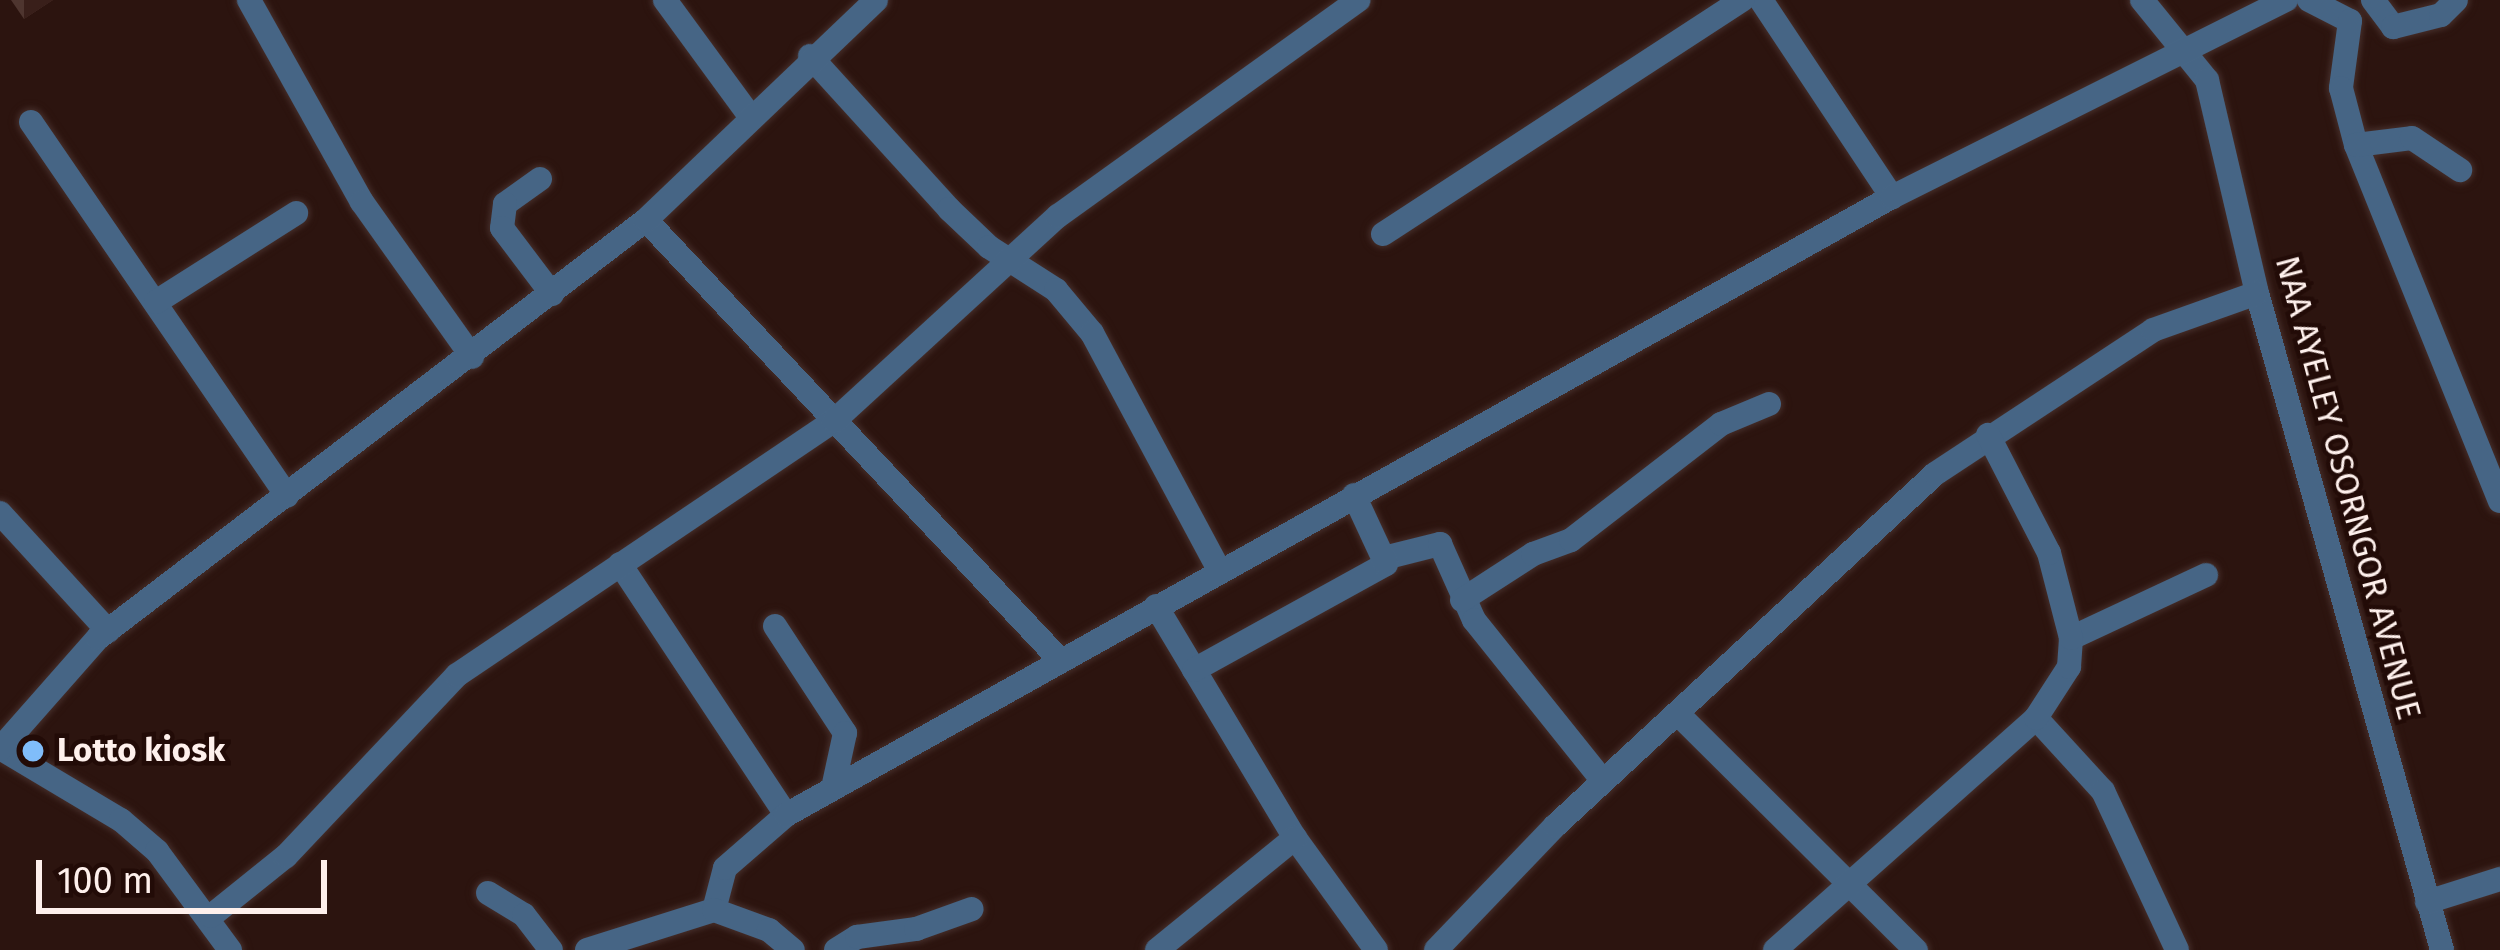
<!DOCTYPE html>
<html>
<head>
<meta charset="utf-8">
<style>
  body { margin:0 }
  #map { position:relative; width:2500px; height:950px; overflow:hidden; background:#2c140f; font-family:"Fira Sans",sans-serif }
  div>[style] { position:absolute }
  .roads { filter:drop-shadow(0 0 3px #452e2a) drop-shadow(0 0 3px #452e2a) }
  .minor>* { height:24px; margin:-12px; padding:0 12px; transform-origin:12px; border-radius:12px; background:#466585 }
  .wall>* { inset:0; background:#4e352f }
  .shaded-wall>* { inset:0; background:#391f1a }
  .dots>* { width:33px; height:33px; translate:-50% -50%; box-sizing:border-box; border:6px solid #220b07; border-radius:50% }
  span { translate:-50% -50%; white-space:nowrap; text-align:center; line-height:1.15; -webkit-text-stroke:9px #220b07; paint-order:stroke }
  .street-label { font-size:33px; color:#fef0ec }
  .poi-label { font-size:33px; color:#fef0ec; font-weight:700 }
  .left { translate:0 -50%; text-align:left }
  .scale { position:absolute; left:36px; top:860px; width:291px; height:54px; box-sizing:border-box; border:6px solid #fef0ec; border-top:0; padding-left:15px; font-size:36px; line-height:42px; white-space:nowrap; color:#fef0ec; -webkit-text-stroke:9px #220b07; paint-order:stroke }
</style>
</head>
<body>
<div id="map">
  <div class="roads">
    <div class="minor">
      <div style="left:249px;top:0;width:231px;rotate:60.8deg"></div>
      <div style="left:362px;top:202px;width:190px;rotate:54.6deg"></div>
      <div style="left:665px;top:0;width:144px;rotate:53.8deg"></div>
      <div style="left:1761px;top:0;width:237px;rotate:56.4deg"></div>
      <div style="left:2142px;top:0;width:103px;rotate:50.9deg"></div>
      <div style="left:2207px;top:80px;width:219px;rotate:76.8deg"></div>
      <div style="left:2257px;top:293px;width:683px;rotate:74.27deg"></div>
      <div style="left:2309px;top:0;width:46px;rotate:27.1deg"></div>
      <div style="left:2350px;top:21px;width:68px;rotate:97.7deg"></div>
      <div style="left:2341px;top:88px;width:59px;rotate:75.3deg"></div>
      <div style="left:2356px;top:145px;width:384px;rotate:68deg"></div>
      <div style="left:2373px;top:0;width:34px;rotate:53deg"></div>
      <div style="left:2393px;top:27px;width:49px;rotate:-14deg"></div>
      <div style="left:2441px;top:15px;width:21px;rotate:-45deg"></div>
      <div style="left:810px;top:56px;width:207px;rotate:47.7deg"></div>
      <div style="left:949px;top:209px;width:55px;rotate:43.5deg"></div>
      <div style="left:989px;top:247px;width:80px;rotate:32.7deg"></div>
      <div style="left:1056px;top:290px;width:56px;rotate:50.1deg"></div>
      <div style="left:1092px;top:333px;width:269px;rotate:61.8deg"></div>
      <div style="left:31px;top:122px;width:453px;rotate:55.6deg"></div>
      <div style="left:2356px;top:145px;width:56px;rotate:-7.1deg"></div>
      <div style="left:2412px;top:138px;width:58px;rotate:33.7deg"></div>
      <div style="left:540px;top:179px;width:43px;rotate:144.5deg"></div>
      <div style="left:505px;top:204px;width:24px;rotate:97deg"></div>
      <div style="left:502px;top:228px;width:83px;rotate:52.9deg"></div>
      <div style="left:646px;top:220px;width:604px;rotate:46.74deg"></div>
      <div style="left:1383px;top:234px;width:429px;rotate:-33.1deg"></div>
      <div style="left:156px;top:302px;width:166px;rotate:-32.4deg"></div>
      <div style="left:0;top:513px;width:160px;rotate:47.5deg"></div>
      <div style="left:1388px;top:557px;width:54px;rotate:-14deg"></div>
      <div style="left:1440px;top:544px;width:83px;rotate:65.9deg"></div>
      <div style="left:1474px;top:620px;width:206px;rotate:51.3deg"></div>
      <div style="left:620px;top:564px;width:301px;rotate:56.5deg"></div>
      <div style="left:1462px;top:600px;width:85px;rotate:-32.9deg"></div>
      <div style="left:1533px;top:554px;width:40px;rotate:-20.2deg"></div>
      <div style="left:1571px;top:540px;width:190px;rotate:-37.7deg"></div>
      <div style="left:1721px;top:424px;width:52px;rotate:-22.6deg"></div>
      <div style="left:1156px;top:606px;width:270px;rotate:59.1deg"></div>
      <div style="left:1295px;top:838px;width:138px;rotate:54.1deg"></div>
      <div style="left:775px;top:626px;width:128px;rotate:56.8deg"></div>
      <div style="left:845px;top:733px;width:56px;rotate:102.3deg"></div>
      <div style="left:2071px;top:638px;width:149px;rotate:-25deg"></div>
      <div style="left:1194px;top:670px;width:219px;rotate:-28.9deg"></div>
      <div style="left:1386px;top:564px;width:76px;rotate:-114.9deg"></div>
      <div style="left:1679px;top:715px;width:334px;rotate:44.8deg"></div>
      <div style="left:2036px;top:718px;width:99px;rotate:47.5deg"></div>
      <div style="left:2103px;top:791px;width:175px;rotate:65deg"></div>
      <div style="left:0;top:748px;width:141px;rotate:30.8deg"></div>
      <div style="left:121px;top:820px;width:48px;rotate:40.7deg"></div>
      <div style="left:157px;top:851px;width:123px;rotate:53.6deg"></div>
      <div style="left:0;top:749px;width:148px;rotate:-48.6deg"></div>
      <div style="left:98px;top:638px;width:689px;rotate:-37.34deg"></div>
      <div style="left:646px;top:220px;width:318px;rotate:-43.7deg"></div>
      <div style="left:488px;top:893px;width:42px;rotate:31.4deg"></div>
      <div style="left:524px;top:915px;width:44px;rotate:52.4deg"></div>
      <div style="left:2427px;top:902px;width:77px;rotate:-17.5deg"></div>
      <div style="left:714px;top:910px;width:43px;rotate:-75.3deg"></div>
      <div style="left:725px;top:868px;width:81px;rotate:-41deg"></div>
      <div style="left:786px;top:815px;width:1267px;rotate:-29.2deg"></div>
      <div style="left:1892px;top:197px;width:441px;rotate:-26.6deg"></div>
      <div style="left:211px;top:916px;width:96px;rotate:-38.7deg"></div>
      <div style="left:286px;top:856px;width:249px;rotate:-46.6deg"></div>
      <div style="left:457px;top:675px;width:455px;rotate:-34deg"></div>
      <div style="left:834px;top:421px;width:304px;rotate:-42.5deg"></div>
      <div style="left:1058px;top:216px;width:370px;rotate:-35.7deg"></div>
      <div style="left:587px;top:950px;width:133px;rotate:-17.5deg"></div>
      <div style="left:714px;top:910px;width:59px;rotate:20deg"></div>
      <div style="left:769px;top:930px;width:31px;rotate:40deg"></div>
      <div style="left:836px;top:950px;width:25px;rotate:-32deg"></div>
      <div style="left:857px;top:937px;width:60px;rotate:-7.7deg"></div>
      <div style="left:916px;top:929px;width:59px;rotate:-19.7deg"></div>
      <div style="left:1157px;top:950px;width:178px;rotate:-39.1deg"></div>
      <div style="left:1436px;top:950px;width:172px;rotate:-46.2deg"></div>
      <div style="left:1555px;top:826px;width:518px;rotate:-42.81deg"></div>
      <div style="left:1935px;top:474px;width:261px;rotate:-33.4deg"></div>
      <div style="left:2153px;top:330px;width:110px;rotate:-19.6deg"></div>
      <div style="left:1775px;top:950px;width:349px;rotate:-41.6deg"></div>
      <div style="left:2036px;top:718px;width:61px;rotate:-57.1deg"></div>
      <div style="left:2069px;top:667px;width:29px;rotate:-86deg"></div>
      <div style="left:2071px;top:638px;width:88px;rotate:-104.5deg"></div>
      <div style="left:2049px;top:553px;width:133px;rotate:-117.3deg"></div>
    </div>
  </div>
  <div class="wall">
    <div style="clip-path:polygon(11px 0,53px 0,24px 19px)"></div>
  </div>
  <div class="shaded-wall">
    <div style="clip-path:polygon(24px 0,53px 0,24px 19px)"></div>
  </div>
  <div class="dots">
    <div style="left:33px;top:751px;background:#80bdfa"></div>
  </div>
  <div class="street-label">
    <span style="left:2347px;top:488px;rotate:75deg">NAA AYELEY OSORNGOR AVENUE</span>
  </div>
  <div class="poi-label">
    <span class="left" style="left:57px;top:751px">Lotto kiosk</span>
  </div>
  <div class="scale">100 m</div>
</div>
</body>
</html>
